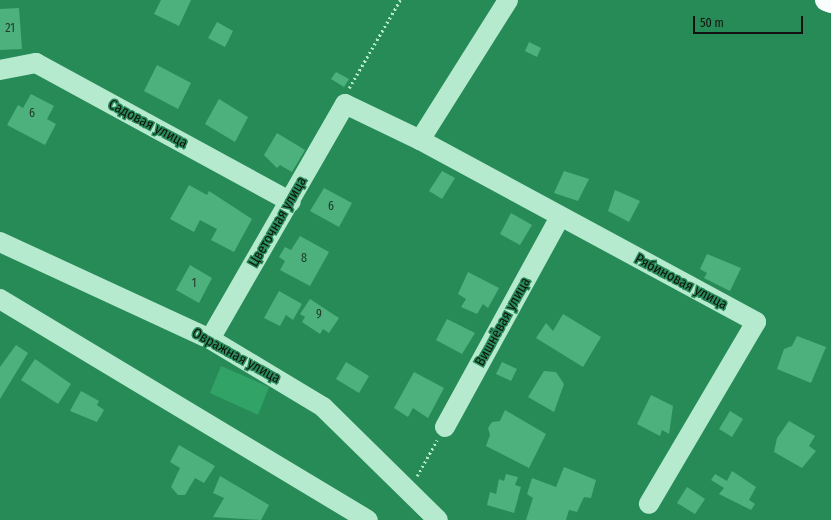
<!DOCTYPE html>
<html>
<head>
<meta charset="utf-8">
<style>
  body { margin:0 }
  #map { position:relative; width:831px; height:520px; overflow:hidden; background:#278b58; font-family:"Fira Sans Condensed",sans-serif }
  div>[style] { position:absolute }
  .green>* { inset:0; background:#32a367 }
  .building>* { inset:0; background:#4cb17c }
  .path>* { height:2.5px; margin-top:-1.25px; transform-origin:0; background:repeating-linear-gradient(90deg,#b6eace 0 2px,transparent 0 5px) }
  .minor>* { height:20px; margin:-10px; padding:0 10px; transform-origin:10px; border-radius:10px; background:#b6eace }
  .major>* { height:22px; margin:-11px; padding:0 11px; transform-origin:11px; border-radius:11px; background:#f9fefc }
  span { translate:-50% -50%; white-space:nowrap; text-align:center; line-height:1.15; -webkit-text-stroke:3px #278b58; paint-order:stroke }
  .number-label { font-size:12px; color:#20392c }
  .number-label span { -webkit-text-stroke-width:0 }
  .street-label { font-size:14px; color:#111 }
  .scale { position:absolute; left:693px; top:16px; width:110px; height:18px; box-sizing:border-box; border:2px solid #111; border-top:0; padding-left:5px; font-size:12px; line-height:14px; white-space:nowrap; color:#111; -webkit-text-stroke:3px #278b58; paint-order:stroke }
</style>
</head>
<body>
<div id="map">
  <div class="green">
    <div style="clip-path:polygon(221px 366px,269px 387px,258px 415px,210px 393px)"></div>
  </div>
  <div class="building">
    <div style="clip-path:polygon(161px 0,191px 0,179px 26px,154px 14px)"></div>
    <div style="clip-path:polygon(19px 8px,22px 49px,0 50px,0 9px)"></div>
    <div style="clip-path:polygon(217px 22px,233px 31px,225px 47px,208px 38px)"></div>
    <div style="clip-path:polygon(529px 42px,541px 48px,537px 57px,525px 51px)"></div>
    <div style="clip-path:polygon(157px 65px,191px 83px,178px 109px,144px 91px)"></div>
    <div style="clip-path:polygon(336px 72px,349px 79px,344px 87px,331px 79px)"></div>
    <div style="clip-path:polygon(31px 94px,54px 106px,47px 119px,56px 124px,45px 145px,7px 125px,18px 105px,23px 108px)"></div>
    <div style="clip-path:polygon(219px 99px,248px 117px,235px 142px,205px 124px)"></div>
    <div style="clip-path:polygon(277px 133px,305px 150px,292px 172px,280px 165px,277px 168px,264px 155px)"></div>
    <div style="clip-path:polygon(442px 171px,455px 178px,442px 199px,429px 191px)"></div>
    <div style="clip-path:polygon(564px 171px,589px 179px,578px 201px,554px 193px)"></div>
    <div style="clip-path:polygon(189px 185px,207px 195px,209px 191px,252px 219px,234px 252px,211px 240px,217px 229px,200px 220px,194px 232px,170px 219px)"></div>
    <div style="clip-path:polygon(324px 188px,352px 203px,339px 227px,310px 211px)"></div>
    <div style="clip-path:polygon(615px 190px,640px 201px,629px 222px,608px 211px)"></div>
    <div style="clip-path:polygon(511px 213px,532px 225px,520px 245px,500px 234px)"></div>
    <div style="clip-path:polygon(300px 236px,329px 252px,310px 286px,280px 270px,285px 261px,279px 257px,285px 247px,291px 250px)"></div>
    <div style="clip-path:polygon(707px 254px,741px 268px,730px 291px,704px 278px,707px 273px,700px 269px)"></div>
    <div style="clip-path:polygon(190px 265px,212px 278px,199px 303px,176px 290px)"></div>
    <div style="clip-path:polygon(468px 272px,499px 288px,488px 308px,483px 304px,477px 314px,461px 307px,466px 299px,458px 294px)"></div>
    <div style="clip-path:polygon(279px 291px,302px 304px,293px 320px,286px 315px,280px 326px,264px 318px)"></div>
    <div style="clip-path:polygon(310px 299px,339px 318px,329px 333px,323px 329px,320px 334px,302px 322px,305px 317px,300px 314px)"></div>
    <div style="clip-path:polygon(563px 314px,601px 337px,583px 367px,536px 338px,546px 323px,553px 331px)"></div>
    <div style="clip-path:polygon(447px 319px,475px 333px,462px 354px,436px 340px)"></div>
    <div style="clip-path:polygon(797px 336px,826px 347px,811px 383px,777px 369px,784px 349px,792px 346px)"></div>
    <div style="clip-path:polygon(16px 345px,28px 353px,0 399px,0 367px)"></div>
    <div style="clip-path:polygon(35px 359px,71px 384px,58px 404px,21px 380px)"></div>
    <div style="clip-path:polygon(346px 362px,369px 376px,359px 393px,336px 379px)"></div>
    <div style="clip-path:polygon(502px 362px,517px 369px,511px 381px,496px 374px)"></div>
    <div style="clip-path:polygon(544px 371px,556px 372px,564px 384px,554px 412px,528px 397px)"></div>
    <div style="clip-path:polygon(414px 372px,444px 388px,428px 418px,413px 408px,408px 417px,394px 408px)"></div>
    <div style="clip-path:polygon(81px 391px,99px 401px,97px 405px,104px 410px,97px 422px,70px 411px)"></div>
    <div style="clip-path:polygon(651px 395px,673px 406px,669px 434px,662px 430px,660px 436px,637px 424px)"></div>
    <div style="clip-path:polygon(505px 410px,546px 434px,529px 468px,486px 446px,490px 435px,488px 428px,492px 422px,500px 421px)"></div>
    <div style="clip-path:polygon(730px 411px,743px 419px,732px 437px,719px 429px)"></div>
    <div style="clip-path:polygon(789px 421px,815px 436px,809px 446px,816px 451px,802px 468px,774px 452px,777px 438px)"></div>
    <div style="clip-path:polygon(179px 445px,215px 466px,204px 483px,195px 478px,185px 495px,178px 495px,171px 487px,180px 468px,170px 462px)"></div>
    <div style="clip-path:polygon(564px 467px,596px 480px,591px 498px,584px 497px,577px 512px,569px 510px,566px 520px,526px 520px,533px 498px,527px 494px,532px 478px,556px 487px)"></div>
    <div style="clip-path:polygon(732px 471px,756px 487px,749px 500px,755px 504px,751px 510px,719px 494px,724px 488px,711px 480px,715px 474px,727px 481px)"></div>
    <div style="clip-path:polygon(506px 474px,518px 477px,515px 485px,521px 487px,514px 513px,487px 505px,490px 492px,496px 494px,499px 479px,504px 481px)"></div>
    <div style="clip-path:polygon(220px 476px,269px 505px,261px 520px,213px 517px,224px 498px,213px 493px)"></div>
    <div style="clip-path:polygon(687px 487px,705px 499px,695px 514px,677px 503px)"></div>
  </div>
  <div class="path">
    <div style="left:349px;top:88px;width:102px;rotate:-59.9deg"></div>
    <div style="left:417px;top:476px;width:41px;rotate:-60.9deg"></div>
  </div>
  <div class="minor">
    <div style="left:0;top:70px;width:37px;rotate:-11deg"></div>
    <div style="left:36px;top:63px;width:290px;rotate:28.6deg"></div>
    <div style="left:420px;top:140px;width:165px;rotate:-57.8deg"></div>
    <div style="left:0;top:242px;width:231px;rotate:24.8deg"></div>
    <div style="left:210px;top:339px;width:132px;rotate:31deg"></div>
    <div style="left:323px;top:407px;width:161px;rotate:44.5deg"></div>
    <div style="left:0;top:299px;width:429px;rotate:31deg"></div>
    <div style="left:210px;top:339px;width:271px;rotate:-60.1deg"></div>
    <div style="left:345px;top:104px;width:83px;rotate:25.6deg"></div>
    <div style="left:420px;top:140px;width:382px;rotate:28.4deg"></div>
    <div style="left:756px;top:322px;width:211px;rotate:120.5deg"></div>
    <div style="left:445px;top:427px;width:239px;rotate:-61.3deg"></div>
  </div>
  <div class="major">
    <div style="left:826px;top:0;width:5px;rotate:22deg"></div>
  </div>
  <div class="number-label">
    <span style="left:10px;top:29px">21</span>
    <span style="left:32px;top:114px">6</span>
    <span style="left:331px;top:207px">6</span>
    <span style="left:304px;top:259px">8</span>
    <span style="left:194px;top:284px">1</span>
    <span style="left:319px;top:315px">9</span>
  </div>
  <div class="street-label">
    <span style="left:148px;top:124px;rotate:28deg">Садовая улица</span>
    <span style="left:278px;top:222px;rotate:-60deg">Цветочная улица</span>
    <span style="left:681px;top:282px;rotate:28deg">Рябиновая улица</span>
    <span style="left:503px;top:322px;rotate:-61deg">Вишнёвая улица</span>
    <span style="left:236px;top:356px;rotate:29deg">Овражная улица</span>
  </div>
  <div class="scale">50 m</div>
</div>
</body>
</html>
